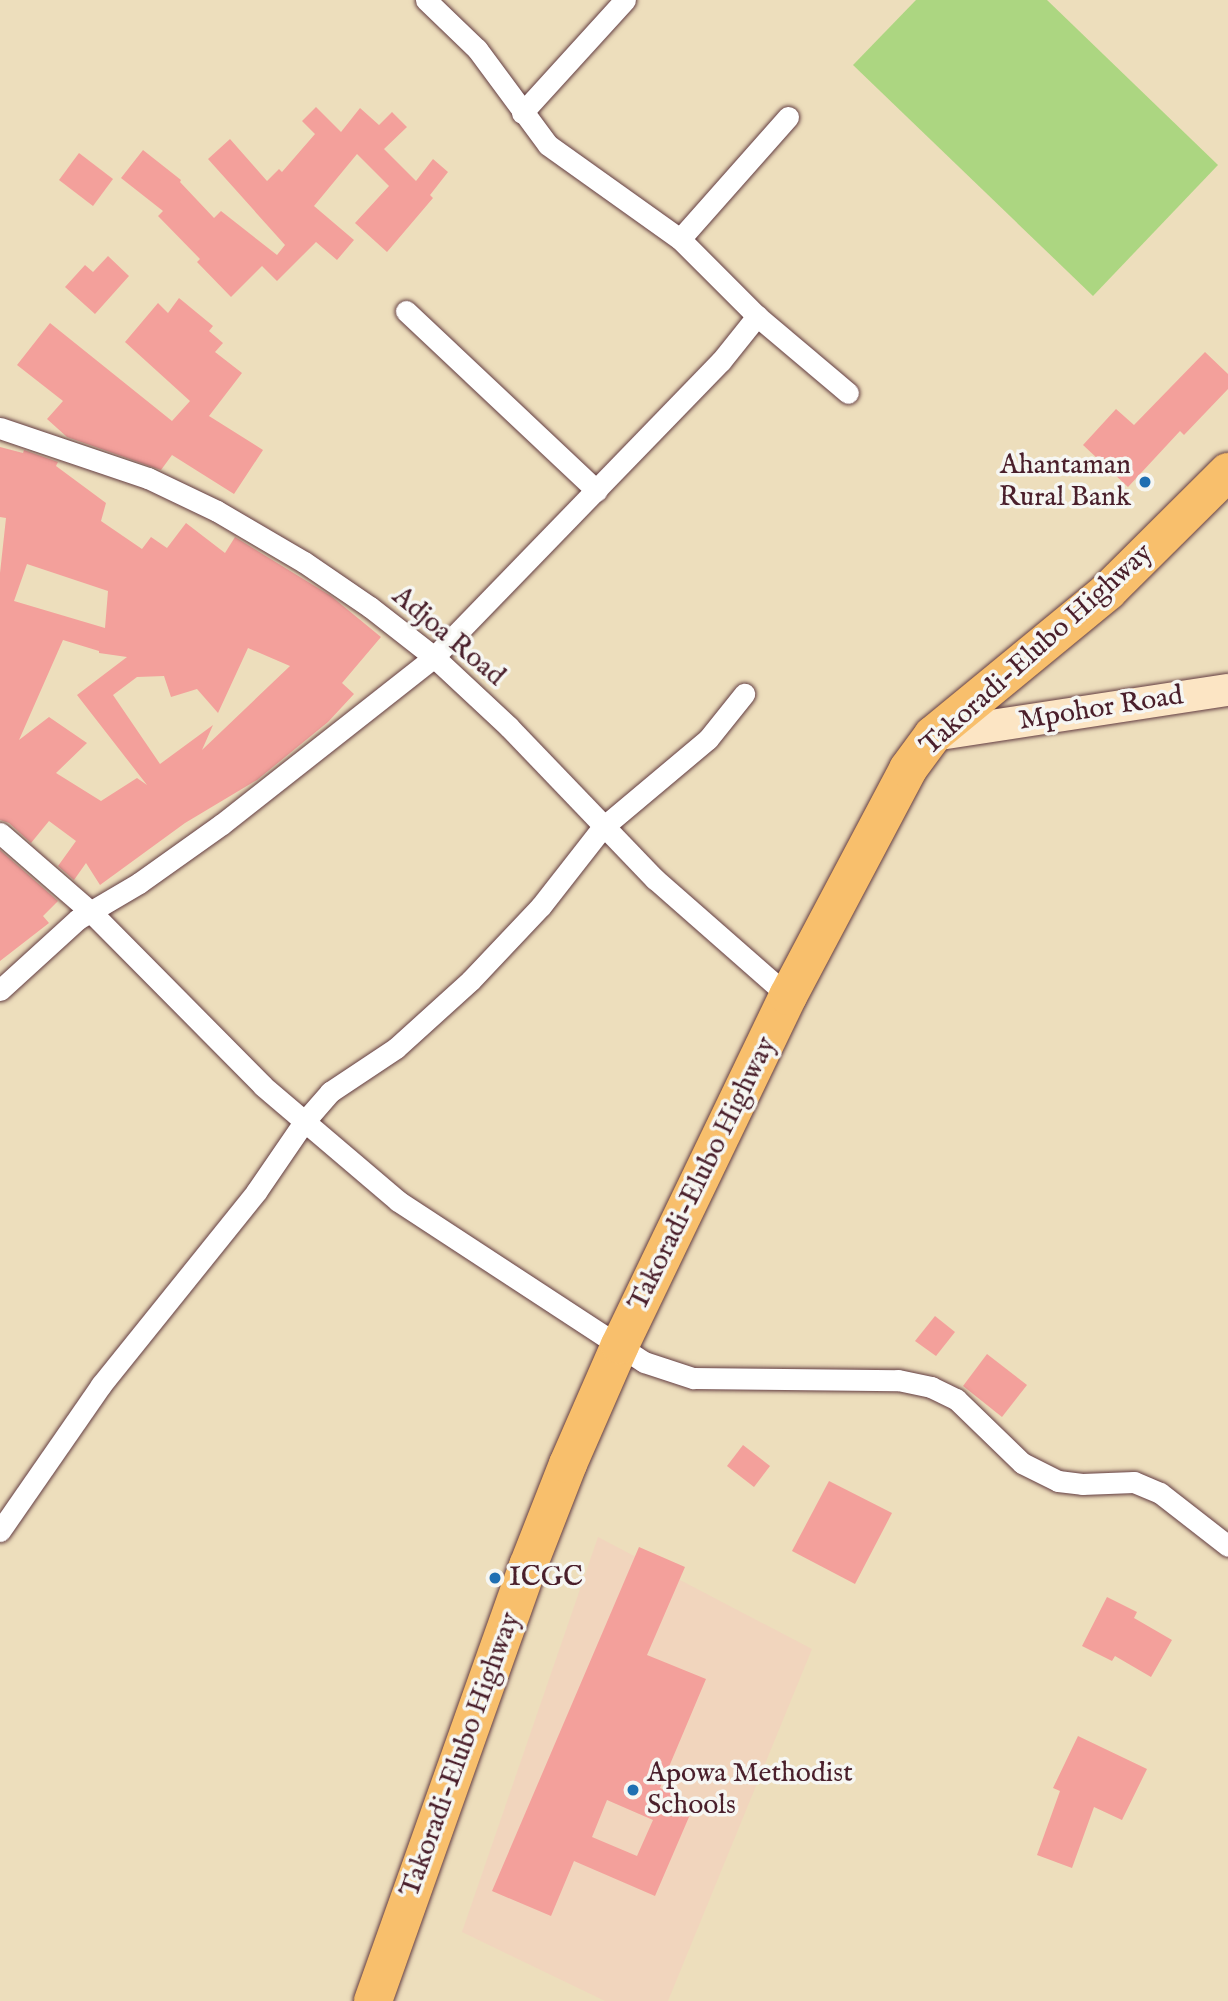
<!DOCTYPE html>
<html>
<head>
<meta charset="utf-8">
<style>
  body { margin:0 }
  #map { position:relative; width:1228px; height:2001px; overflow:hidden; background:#eddebc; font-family:"IM FELL English",serif }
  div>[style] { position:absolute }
  .built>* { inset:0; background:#f1d5bd }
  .green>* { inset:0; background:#acd681 }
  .building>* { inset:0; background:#f3a09b }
  .roads { filter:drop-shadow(0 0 2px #623c41) drop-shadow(0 0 2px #623c41) }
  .street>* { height:21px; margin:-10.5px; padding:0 10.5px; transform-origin:10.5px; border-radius:10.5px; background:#fff }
  .secondary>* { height:32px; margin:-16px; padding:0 16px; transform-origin:16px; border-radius:16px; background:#fce5c4 }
  .highway>* { height:38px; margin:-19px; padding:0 19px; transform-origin:19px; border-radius:19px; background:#f8bf6c }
  .dots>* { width:19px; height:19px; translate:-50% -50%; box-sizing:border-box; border:4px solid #f6f6f2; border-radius:50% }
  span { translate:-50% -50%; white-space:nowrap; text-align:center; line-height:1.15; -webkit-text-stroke:7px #f6f6f2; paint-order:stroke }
  .poi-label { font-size:28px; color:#4a1f2b }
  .right { translate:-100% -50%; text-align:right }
  .left { translate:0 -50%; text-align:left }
  .street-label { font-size:28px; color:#4a1f2b }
</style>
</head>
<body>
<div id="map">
  <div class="built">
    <div style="clip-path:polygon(598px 1537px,812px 1649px,668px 2001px,605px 2001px,462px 1932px)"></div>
  </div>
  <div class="green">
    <div style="clip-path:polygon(916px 0,1047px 0,1218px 165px,1093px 296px,853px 65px)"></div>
  </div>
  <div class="building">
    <div style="clip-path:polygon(316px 107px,341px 132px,360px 108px,379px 125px,392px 112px,407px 127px,384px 149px,416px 181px,433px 159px,448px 172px,430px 195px,433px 198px,387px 252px,355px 223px,389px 186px,357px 154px,314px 206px,354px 240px,337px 260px,316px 242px,277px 281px,262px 266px,231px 297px,197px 262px,200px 259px,158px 216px,163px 211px,121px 178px,143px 150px,181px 180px,180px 182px,214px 218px,221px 211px,277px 255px,285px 245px,208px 159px,230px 139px,267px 181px,279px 169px,282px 172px,315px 134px,302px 121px)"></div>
    <div style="clip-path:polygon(79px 153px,113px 179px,93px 206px,59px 180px)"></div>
    <div style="clip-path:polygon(108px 256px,129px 276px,95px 314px,65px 287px,85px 265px,93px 272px)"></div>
    <div style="clip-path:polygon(179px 298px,213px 326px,209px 331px,223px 343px,215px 352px,242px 373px,209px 416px,263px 450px,234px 494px,172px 455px,161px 470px,67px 437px,47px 419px,63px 401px,17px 365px,50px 323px,172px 421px,190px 401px,125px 342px,158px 303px,168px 313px)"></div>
    <div style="clip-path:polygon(1205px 352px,1228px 374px,1228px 389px,1184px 435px,1180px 431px,1128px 487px,1083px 445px,1116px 409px,1134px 425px)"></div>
    <div style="clip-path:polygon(evenodd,0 447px,23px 453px,24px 450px,58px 462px,56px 466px,106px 503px,101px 521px,142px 549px,151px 537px,167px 548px,186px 523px,225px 553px,235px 537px,331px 596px,381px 637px,342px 683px,354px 694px,328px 722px,257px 780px,185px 823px,100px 885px,86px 863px,74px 880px,58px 866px,76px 841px,49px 821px,31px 843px,9px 823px,0 820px,0 573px,6px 518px,0 517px,0 447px,27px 564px,108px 591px,105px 628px,14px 601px,27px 564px,0 447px,63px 640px,99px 651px,99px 653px,127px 657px,77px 695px,147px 785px,137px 778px,101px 801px,56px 773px,87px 743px,49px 717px,19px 740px,63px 640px,0 447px,248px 648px,290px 666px,202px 750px,213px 725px,160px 764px,113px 695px,137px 677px,164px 676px,171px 697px,197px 689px,218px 713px,248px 648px)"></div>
    <div style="clip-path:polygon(0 850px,58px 901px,43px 916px,49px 923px,0 961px)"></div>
    <div style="clip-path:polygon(935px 1316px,955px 1332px,936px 1356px,915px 1341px)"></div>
    <div style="clip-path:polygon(987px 1354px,1027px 1385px,1002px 1417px,963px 1386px)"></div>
    <div style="clip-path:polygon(743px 1445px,770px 1466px,754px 1487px,727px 1466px)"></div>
    <div style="clip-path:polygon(829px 1481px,892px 1513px,855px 1584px,792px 1551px)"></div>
    <div style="clip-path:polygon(evenodd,639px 1547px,685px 1567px,647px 1655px,706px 1679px,660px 1788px,695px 1803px,655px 1896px,574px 1861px,551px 1916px,492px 1891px,639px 1547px,607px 1800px,653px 1820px,637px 1856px,592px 1837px,607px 1800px)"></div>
    <div style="clip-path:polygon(1107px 1597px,1137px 1612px,1134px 1618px,1172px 1640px,1151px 1677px,1115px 1656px,1112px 1661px,1082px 1646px)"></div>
    <div style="clip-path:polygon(1078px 1736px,1147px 1769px,1122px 1820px,1094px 1807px,1072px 1868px,1037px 1855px,1060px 1791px,1053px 1788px)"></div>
  </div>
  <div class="roads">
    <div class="street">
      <div style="left:426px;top:0;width:71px;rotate:43.9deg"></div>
      <div style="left:477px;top:49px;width:119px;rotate:53.5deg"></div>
      <div style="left:548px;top:145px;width:162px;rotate:35.5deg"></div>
      <div style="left:680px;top:239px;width:109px;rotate:45deg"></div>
      <div style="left:757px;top:316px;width:119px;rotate:40.2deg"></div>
      <div style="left:522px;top:113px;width:153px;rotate:-47.7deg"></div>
      <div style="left:680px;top:239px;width:163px;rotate:-48.5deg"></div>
      <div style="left:406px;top:311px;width:262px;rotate:43.3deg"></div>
      <div style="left:0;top:428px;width:156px;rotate:18.7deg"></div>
      <div style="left:148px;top:478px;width:76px;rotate:25.6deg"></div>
      <div style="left:217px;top:511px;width:101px;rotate:30.4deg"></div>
      <div style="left:304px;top:562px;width:80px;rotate:34.3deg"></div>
      <div style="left:370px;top:607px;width:81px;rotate:38deg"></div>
      <div style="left:434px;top:657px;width:103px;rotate:43deg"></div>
      <div style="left:509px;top:727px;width:211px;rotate:46.2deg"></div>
      <div style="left:655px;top:879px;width:177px;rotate:41.3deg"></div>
      <div style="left:0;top:833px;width:122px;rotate:41deg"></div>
      <div style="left:92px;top:913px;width:243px;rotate:45.3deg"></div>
      <div style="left:263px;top:1086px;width:177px;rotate:40.4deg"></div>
      <div style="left:398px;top:1201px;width:294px;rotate:33.2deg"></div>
      <div style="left:644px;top:1362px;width:52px;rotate:18.1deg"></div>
      <div style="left:693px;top:1378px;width:205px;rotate:0.6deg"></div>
      <div style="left:898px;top:1380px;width:34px;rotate:12deg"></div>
      <div style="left:931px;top:1387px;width:28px;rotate:26deg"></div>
      <div style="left:956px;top:1399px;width:92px;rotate:44.1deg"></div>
      <div style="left:1022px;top:1463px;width:40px;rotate:26.6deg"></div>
      <div style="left:1058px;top:1481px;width:24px;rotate:7deg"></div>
      <div style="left:1082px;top:1484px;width:52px;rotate:-2.2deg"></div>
      <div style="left:1134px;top:1482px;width:28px;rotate:23deg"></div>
      <div style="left:1160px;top:1493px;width:86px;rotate:37.9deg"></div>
      <div style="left:0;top:990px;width:105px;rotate:-42.3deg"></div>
      <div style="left:78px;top:919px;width:71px;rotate:-30.5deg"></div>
      <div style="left:139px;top:883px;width:102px;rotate:-35.4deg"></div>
      <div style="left:222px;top:824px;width:270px;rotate:-38.2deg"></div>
      <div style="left:434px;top:657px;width:412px;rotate:-45.9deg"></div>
      <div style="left:721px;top:361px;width:58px;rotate:-51.3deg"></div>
      <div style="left:0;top:1531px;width:178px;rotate:-55.3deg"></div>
      <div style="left:101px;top:1385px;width:248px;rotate:-51.2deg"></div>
      <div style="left:256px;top:1192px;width:85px;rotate:-55.6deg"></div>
      <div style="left:304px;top:1122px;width:40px;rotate:-49deg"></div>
      <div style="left:330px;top:1092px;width:79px;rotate:-33.7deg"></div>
      <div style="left:396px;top:1048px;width:101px;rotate:-42.2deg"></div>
      <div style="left:471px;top:980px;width:102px;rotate:-46.6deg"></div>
      <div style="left:541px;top:906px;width:99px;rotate:-52deg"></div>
      <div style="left:602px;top:828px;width:138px;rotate:-40deg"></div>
      <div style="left:708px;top:739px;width:58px;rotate:-51.3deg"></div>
    </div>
    <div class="secondary">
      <div style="left:933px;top:735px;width:298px;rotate:-8.7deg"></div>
    </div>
    <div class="highway">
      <div style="left:373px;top:2001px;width:462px;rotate:-70.4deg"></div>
      <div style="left:528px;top:1566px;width:110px;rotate:-68.6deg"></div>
      <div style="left:568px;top:1464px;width:130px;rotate:-66.4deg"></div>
      <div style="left:620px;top:1345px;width:387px;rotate:-64.3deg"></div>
      <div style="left:788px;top:996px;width:257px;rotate:-62.1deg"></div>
      <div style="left:908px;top:769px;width:42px;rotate:-53.7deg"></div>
      <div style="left:933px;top:735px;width:227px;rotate:-39.4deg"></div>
      <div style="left:1108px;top:591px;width:169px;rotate:-44.8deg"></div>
    </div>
  </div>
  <div class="dots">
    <div style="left:1145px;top:482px;background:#1f6fb2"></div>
    <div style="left:495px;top:1578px;background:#1f6fb2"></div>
    <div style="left:633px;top:1790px;background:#1f6fb2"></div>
  </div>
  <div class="poi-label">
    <span class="right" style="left:1131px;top:482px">Ahantaman<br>Rural Bank</span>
    <span class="left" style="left:509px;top:1578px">ICGC</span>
    <span class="left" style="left:647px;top:1790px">Apowa Methodist<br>Schools</span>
  </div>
  <div class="street-label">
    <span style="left:448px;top:637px;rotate:40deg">Adjoa Road</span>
    <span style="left:1037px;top:650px;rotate:-42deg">Takoradi-Elubo Highway</span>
    <span style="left:1101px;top:709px;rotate:-9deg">Mpohor Road</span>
    <span style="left:703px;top:1174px;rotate:-64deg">Takoradi-Elubo Highway</span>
    <span style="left:461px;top:1755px;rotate:-70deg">Takoradi-Elubo Highway</span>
  </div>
</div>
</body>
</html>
